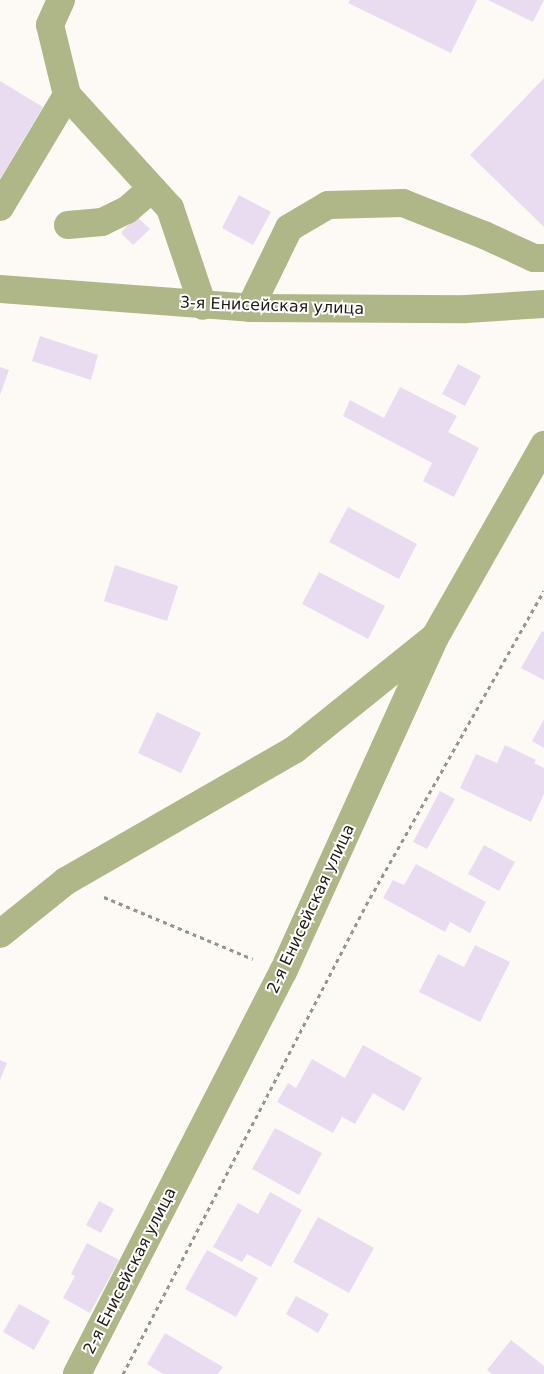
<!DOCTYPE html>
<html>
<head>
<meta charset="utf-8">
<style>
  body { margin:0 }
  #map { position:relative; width:544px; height:1374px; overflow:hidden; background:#fdfaf6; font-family:"DejaVu Sans",sans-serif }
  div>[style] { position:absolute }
  .building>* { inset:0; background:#e9dcf1 }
  .path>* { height:3px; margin-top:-1.5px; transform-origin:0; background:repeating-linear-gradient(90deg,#98938e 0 4px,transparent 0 8px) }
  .minor>* { height:28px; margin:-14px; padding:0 14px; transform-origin:14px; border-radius:14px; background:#afb788 }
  span { translate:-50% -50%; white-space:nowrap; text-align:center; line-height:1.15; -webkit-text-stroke:4px #fff; paint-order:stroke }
  .street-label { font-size:16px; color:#201a13 }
</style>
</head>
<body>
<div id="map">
  <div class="building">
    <div style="clip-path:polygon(350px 0,477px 0,451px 53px,348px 3px)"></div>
    <div style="clip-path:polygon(488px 0,544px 0,533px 22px)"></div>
    <div style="clip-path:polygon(544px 78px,544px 227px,470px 155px)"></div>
    <div style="clip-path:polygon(0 81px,43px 107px,0 179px)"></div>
    <div style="clip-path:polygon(239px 195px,271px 212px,253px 245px,222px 228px)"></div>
    <div style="clip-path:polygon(136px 216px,150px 229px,133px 245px,121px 233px)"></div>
    <div style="clip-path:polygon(40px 336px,98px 355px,91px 380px,32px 361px)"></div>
    <div style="clip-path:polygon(458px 364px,481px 376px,465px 406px,442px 394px)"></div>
    <div style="clip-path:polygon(0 367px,9px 370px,0 395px)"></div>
    <div style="clip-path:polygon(400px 387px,457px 416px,448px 432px,479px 448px,454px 497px,423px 481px,432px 463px,343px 416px,350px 400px,384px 418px)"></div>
    <div style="clip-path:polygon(348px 507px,417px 544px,399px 579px,329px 542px)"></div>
    <div style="clip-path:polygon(115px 565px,178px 586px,167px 621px,104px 601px)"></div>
    <div style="clip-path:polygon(319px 572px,385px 606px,368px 639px,302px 604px)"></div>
    <div style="clip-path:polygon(542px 631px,544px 632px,544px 680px,521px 668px)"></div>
    <div style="clip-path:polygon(157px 712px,201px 733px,181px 773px,138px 753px)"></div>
    <div style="clip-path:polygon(544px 719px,544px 748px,532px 741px)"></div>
    <div style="clip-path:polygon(505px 745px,536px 760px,534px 763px,544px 768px,544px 794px,531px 822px,460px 788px,476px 754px,497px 763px)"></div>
    <div style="clip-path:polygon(440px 791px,455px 799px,427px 849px,413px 842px)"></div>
    <div style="clip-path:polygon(484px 845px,515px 862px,499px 891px,468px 874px)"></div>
    <div style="clip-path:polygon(416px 864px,486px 902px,470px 933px,450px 922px,445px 932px,383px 898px,393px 880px,404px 885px)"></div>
    <div style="clip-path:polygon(475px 945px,510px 962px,480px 1022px,419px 992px,438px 954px,464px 967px)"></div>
    <div style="clip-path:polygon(363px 1045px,422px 1078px,404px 1111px,373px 1093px,355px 1124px,342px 1117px,333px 1133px,277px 1102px,288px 1083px,296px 1088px,312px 1059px,345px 1078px)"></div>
    <div style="clip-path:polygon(0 1060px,7px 1063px,0 1080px)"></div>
    <div style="clip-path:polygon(275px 1128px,322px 1153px,299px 1195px,252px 1169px)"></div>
    <div style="clip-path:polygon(270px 1192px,302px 1210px,271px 1267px,247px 1254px,242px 1262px,213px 1247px,238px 1203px,258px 1214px)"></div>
    <div style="clip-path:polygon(99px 1201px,114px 1209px,101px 1233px,86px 1225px)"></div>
    <div style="clip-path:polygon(318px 1217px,374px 1248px,349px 1293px,293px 1262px)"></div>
    <div style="clip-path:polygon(87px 1243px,119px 1260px,90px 1313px,63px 1298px,75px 1276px,71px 1274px)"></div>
    <div style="clip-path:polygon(207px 1250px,258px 1278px,236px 1317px,185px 1289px)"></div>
    <div style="clip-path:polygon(296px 1296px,329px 1314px,318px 1333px,286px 1314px)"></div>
    <div style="clip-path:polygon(19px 1304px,50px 1321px,34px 1350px,3px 1332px)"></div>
    <div style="clip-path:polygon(165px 1333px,223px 1367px,218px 1374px,163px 1374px,147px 1364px)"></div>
    <div style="clip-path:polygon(511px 1340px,544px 1366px,544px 1374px,492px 1374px,487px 1370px)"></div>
  </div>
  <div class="path">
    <div style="left:104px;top:897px;width:161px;rotate:22.6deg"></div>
    <div style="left:123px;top:1374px;width:528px;rotate:-62.61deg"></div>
    <div style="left:366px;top:905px;width:361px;rotate:-60.5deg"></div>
  </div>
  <div class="minor">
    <div style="left:61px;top:0;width:27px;rotate:114deg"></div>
    <div style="left:50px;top:25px;width:72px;rotate:76.3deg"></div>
    <div style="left:67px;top:95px;width:153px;rotate:47.7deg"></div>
    <div style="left:170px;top:208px;width:103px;rotate:71.4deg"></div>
    <div style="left:0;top:207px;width:131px;rotate:-59.1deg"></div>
    <div style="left:68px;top:225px;width:34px;rotate:-5deg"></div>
    <div style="left:102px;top:222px;width:28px;rotate:-26deg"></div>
    <div style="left:127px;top:210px;width:33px;rotate:-41deg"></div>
    <div style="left:0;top:289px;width:251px;rotate:4.3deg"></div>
    <div style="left:250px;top:308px;width:216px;rotate:0.3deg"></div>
    <div style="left:466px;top:309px;width:78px;rotate:-3.7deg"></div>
    <div style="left:250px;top:308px;width:89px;rotate:-64deg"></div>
    <div style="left:289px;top:228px;width:45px;rotate:-30.5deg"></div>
    <div style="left:328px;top:205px;width:75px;rotate:-1.5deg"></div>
    <div style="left:403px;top:203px;width:87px;rotate:21.6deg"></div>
    <div style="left:484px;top:235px;width:55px;rotate:24.7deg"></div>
    <div style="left:534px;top:258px;width:10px"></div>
    <div style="left:0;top:934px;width:85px;rotate:-38.8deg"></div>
    <div style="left:66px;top:881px;width:263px;rotate:-29.9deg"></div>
    <div style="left:294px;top:750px;width:177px;rotate:-38.8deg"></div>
    <div style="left:77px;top:1374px;width:452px;rotate:-62.9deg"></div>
    <div style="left:283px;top:972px;width:368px;rotate:-65.6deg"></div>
    <div style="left:435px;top:637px;width:221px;rotate:-60.4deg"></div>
  </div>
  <div class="street-label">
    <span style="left:272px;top:306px;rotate:2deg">3-я Енисейская улица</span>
    <span style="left:311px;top:909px;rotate:-65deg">2-я Енисейская улица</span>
    <span style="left:130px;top:1271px;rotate:-63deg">2-я Енисейская улица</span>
  </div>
</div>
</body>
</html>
